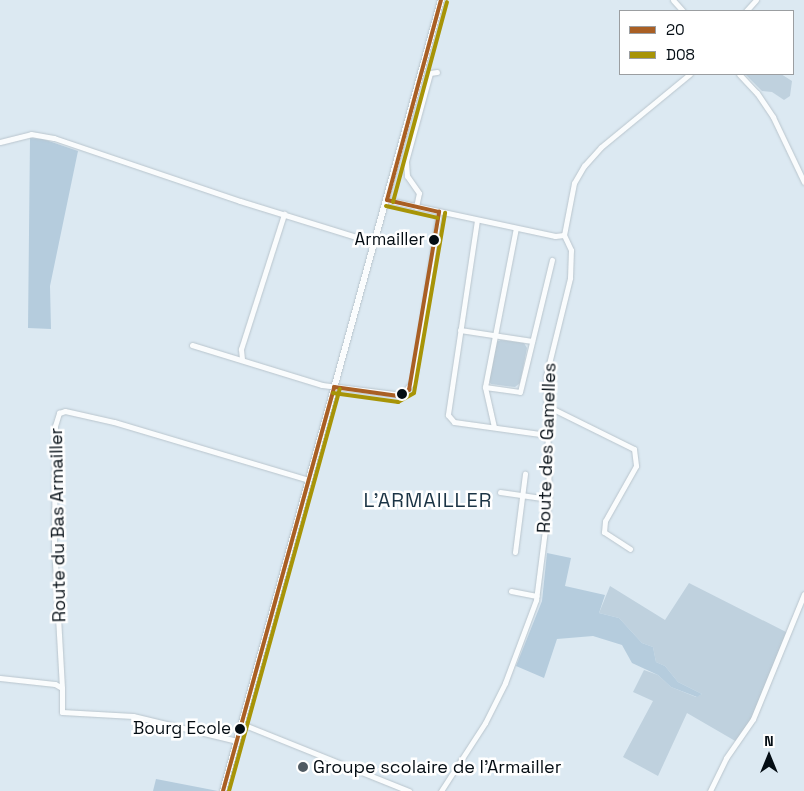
<!DOCTYPE html>
<html>
<head>
<meta charset="utf-8">
<style>
  body { margin:0 }
  #map { position:relative; width:804px; height:791px; overflow:hidden; background:#dce9f2; font-family:"Space Grotesk",sans-serif }
  div>[style] { position:absolute }
  .green>* { inset:0; background:#bfd1de }
  .forest>* { inset:0; background:#b5ccdd }
  .roads { filter:drop-shadow(0 0 1px #b9c5cd) drop-shadow(0 0 1px #b9c5cd) }
  .minor>* { height:5px; margin:-2.5px; padding:0 2.5px; transform-origin:2.5px; border-radius:2.5px; background:#fafcfd }
  .major>* { height:6px; margin:-3px; padding:0 3px; transform-origin:3px; border-radius:3px; background:#fafcfd }
  .bus-1>* { height:4px; margin:-2px; padding:0 2px; transform-origin:2px; border-radius:2px; background:#a95f24 }
  .bus-2>* { height:4px; margin:-2px; padding:0 2px; transform-origin:2px; border-radius:2px; background:#a79407 }
  .dots>* { width:14px; height:14px; translate:-50% -50%; box-sizing:border-box; border:2px solid #fff; border-radius:50% }
  span { translate:-50% -50%; white-space:nowrap; text-align:center; line-height:1.15; -webkit-text-stroke:5px #fff; paint-order:stroke }
  .bus-label { font-size:17px; color:#040d14 }
  .right { translate:-100% -50%; text-align:right }
  .street-label { font-size:18px; color:#040d14 }
  .poi-label { font-size:18px; color:#040d14 }
  .left { translate:0 -50%; text-align:left }
  .quarter-label { font-size:20px; color:#1b3445; letter-spacing:1px }
  .legend { position:absolute; left:619px; top:10px; width:175px; height:65px; box-sizing:border-box; background:#fff; border:1px solid #9b9ea1; margin:0; padding:6px 9px; list-style:none; font-size:15px; color:#040d14 }
  .legend li { display:flex; align-items:center; gap:10px; height:25px }
  .legend b { width:25px; border:1px solid #9b9ea1 }
  .north { position:absolute; left:744px; top:731px; width:50px; height:50px; -webkit-text-stroke:4px #fff; paint-order:stroke; rotate:0deg; font-size:14px; font-weight:700; line-height:20px; text-align:center; color:#040d14 }
  .north::after { content:''; display:block; margin:auto; width:18px; height:22px; background:#040d14; clip-path:polygon(50% 0,100% 100%,50% 72%,0 100%) }
</style>
</head>
<body>
<div id="map">
  <div class="green">
    <div style="clip-path:polygon(745px 74px,781px 74px,792px 81px,790px 96px,784px 100px,772px 92px,762px 91px)"></div>
    <div style="clip-path:polygon(501px 340px,524px 343px,527px 348px,520px 383px,515px 387px,491px 384px,488px 380px,496px 342px)"></div>
    <div style="clip-path:polygon(689px 583px,788px 633px,753px 719px,737px 742px,687px 713px,658px 776px,623px 757px,653px 701px,633px 692px,644px 670px,658px 675px,671px 687px,696px 697px,702px 694px,678px 682px,665px 666px,656px 662px,653px 647px,642px 643px,619px 618px,599px 613px,610px 586px,665px 620px)"></div>
  </div>
  <div class="forest">
    <div style="clip-path:polygon(30px 138px,43px 139px,78px 151px,50px 286px,51px 329px,28px 328px)"></div>
    <div style="clip-path:polygon(547px 553px,571px 558px,565px 586px,605px 595px,599px 613px,619px 618px,642px 643px,653px 647px,656px 662px,665px 666px,678px 682px,702px 694px,697px 697px,671px 687px,658px 675px,632px 663px,622px 645px,593px 636px,557px 639px,544px 678px,516px 666px,542px 601px)"></div>
    <div style="clip-path:polygon(156px 779px,218px 791px,153px 791px)"></div>
  </div>
  <div class="roads">
    <div class="minor">
      <div style="left:673px;top:0;width:15px;rotate:48deg"></div>
      <div style="left:746px;top:11px;width:15px;rotate:-48deg"></div>
      <div style="left:739px;top:74px;width:26px;rotate:47deg"></div>
      <div style="left:757px;top:93px;width:29px;rotate:56deg"></div>
      <div style="left:773px;top:117px;width:72px;rotate:64.5deg"></div>
      <div style="left:0;top:142px;width:32px;rotate:-14deg"></div>
      <div style="left:31px;top:134px;width:23px;rotate:10deg"></div>
      <div style="left:54px;top:138px;width:196px;rotate:18.7deg"></div>
      <div style="left:240px;top:201px;width:142px;rotate:17.2deg"></div>
      <div style="left:387px;top:200px;width:172px;rotate:12.1deg"></div>
      <div style="left:555px;top:236px;width:9px;rotate:-6deg"></div>
      <div style="left:564px;top:235px;width:53px;rotate:-79.1deg"></div>
      <div style="left:574px;top:183px;width:20px;rotate:-60deg"></div>
      <div style="left:584px;top:166px;width:25px;rotate:-48deg"></div>
      <div style="left:601px;top:147px;width:115px;rotate:-39.4deg"></div>
      <div style="left:416px;top:207px;width:14px;rotate:-78deg"></div>
      <div style="left:419px;top:193px;width:21px;rotate:-125deg"></div>
      <div style="left:407px;top:176px;width:15px;rotate:-94deg"></div>
      <div style="left:406px;top:161px;width:91px;rotate:-74.7deg"></div>
      <div style="left:430px;top:73px;width:7px;rotate:-8deg"></div>
      <div style="left:477px;top:220px;width:197px;rotate:98.5deg"></div>
      <div style="left:448px;top:415px;width:9px;rotate:49deg"></div>
      <div style="left:454px;top:422px;width:94px;rotate:8deg"></div>
      <div style="left:460px;top:330px;width:73px;rotate:8.7deg"></div>
      <div style="left:192px;top:345px;width:136px;rotate:17.1deg"></div>
      <div style="left:322px;top:385px;width:81px;rotate:7.1deg"></div>
      <div style="left:402px;top:395px;width:18px;rotate:-52deg"></div>
      <div style="left:413px;top:381px;width:171px;rotate:-81.3deg"></div>
      <div style="left:242px;top:359px;width:10px;rotate:-96deg"></div>
      <div style="left:241px;top:349px;width:142px;rotate:-72.3deg"></div>
      <div style="left:485px;top:387px;width:35px;rotate:8deg"></div>
      <div style="left:520px;top:392px;width:136px;rotate:-76.4deg"></div>
      <div style="left:547px;top:406px;width:97px;rotate:26.3deg"></div>
      <div style="left:634px;top:449px;width:17px;rotate:83deg"></div>
      <div style="left:636px;top:466px;width:63px;rotate:119.4deg"></div>
      <div style="left:605px;top:521px;width:11px;rotate:95deg"></div>
      <div style="left:604px;top:532px;width:31px;rotate:33deg"></div>
      <div style="left:494px;top:427px;width:41px;rotate:-102.7deg"></div>
      <div style="left:485px;top:387px;width:162px;rotate:-79deg"></div>
      <div style="left:500px;top:492px;width:49px;rotate:8.1deg"></div>
      <div style="left:515px;top:552px;width:79px;rotate:-82.7deg"></div>
      <div style="left:511px;top:591px;width:26px;rotate:11deg"></div>
      <div style="left:0;top:678px;width:55px;rotate:6.2deg"></div>
      <div style="left:55px;top:684px;width:8px;rotate:30deg"></div>
      <div style="left:62px;top:688px;width:24px;rotate:90deg"></div>
      <div style="left:62px;top:712px;width:71px;rotate:3.2deg"></div>
      <div style="left:133px;top:716px;width:107px;rotate:13.5deg"></div>
      <div style="left:62px;top:688px;width:144px;rotate:-93.2deg"></div>
      <div style="left:54px;top:544px;width:118px;rotate:-89.5deg"></div>
      <div style="left:55px;top:426px;width:14px;rotate:-73deg"></div>
      <div style="left:59px;top:413px;width:6px;rotate:-18deg"></div>
      <div style="left:65px;top:411px;width:50px;rotate:12.7deg"></div>
      <div style="left:114px;top:422px;width:202px;rotate:16.6deg"></div>
      <div style="left:242px;top:724px;width:180px;rotate:21.9deg"></div>
      <div style="left:441px;top:791px;width:81px;rotate:-57.1deg"></div>
      <div style="left:485px;top:723px;width:45px;rotate:-63.4deg"></div>
      <div style="left:505px;top:683px;width:89px;rotate:-69.5deg"></div>
      <div style="left:536px;top:600px;width:102px;rotate:-82.7deg"></div>
      <div style="left:549px;top:499px;width:123px;rotate:-91.4deg"></div>
      <div style="left:546px;top:376px;width:101px;rotate:-76.2deg"></div>
      <div style="left:570px;top:278px;width:28px;rotate:-88deg"></div>
      <div style="left:571px;top:250px;width:17px;rotate:-115deg"></div>
      <div style="left:710px;top:791px;width:37px;rotate:-64deg"></div>
      <div style="left:726px;top:758px;width:47px;rotate:-55.3deg"></div>
      <div style="left:753px;top:719px;width:135px;rotate:-67.8deg"></div>
    </div>
    <div class="major">
      <div style="left:223px;top:791px;width:820px;rotate:-74.59deg"></div>
    </div>
  </div>
  <div class="bus-1">
    <div style="left:387px;top:200px;width:207px;rotate:-74.9deg"></div>
    <div style="left:387px;top:200px;width:53px;rotate:13deg"></div>
    <div style="left:334px;top:387px;width:65px;rotate:8deg"></div>
    <div style="left:398px;top:396px;width:13px;rotate:-29deg"></div>
    <div style="left:409px;top:390px;width:181px;rotate:-80.4deg"></div>
    <div style="left:223px;top:791px;width:419px;rotate:-74.6deg"></div>
  </div>
  <div class="bus-2">
    <div style="left:393px;top:202px;width:207px;rotate:-74.9deg"></div>
    <div style="left:386px;top:206px;width:53px;rotate:13deg"></div>
    <div style="left:333px;top:393px;width:66px;rotate:7.9deg"></div>
    <div style="left:398px;top:402px;width:18px;rotate:-29deg"></div>
    <div style="left:414px;top:393px;width:183px;rotate:-80.2deg"></div>
    <div style="left:229px;top:791px;width:417px;rotate:-74.6deg"></div>
  </div>
  <div class="dots">
    <div style="left:434px;top:240px;background:#040d14"></div>
    <div style="left:402px;top:394px;background:#040d14"></div>
    <div style="left:240px;top:729px;background:#040d14"></div>
    <div style="left:303px;top:767px;background:#505a62"></div>
  </div>
  <div class="bus-label">
    <span class="right" style="left:425px;top:240px">Armailler</span>
    <span class="right" style="left:231px;top:729px">Bourg Ecole</span>
  </div>
  <div class="street-label">
    <span style="left:547px;top:448px;rotate:-88deg">Route des Gamelles</span>
    <span style="left:58px;top:525px;rotate:-91deg">Route du Bas Armailler</span>
  </div>
  <div class="poi-label">
    <span class="left" style="left:313px;top:767px">Groupe scolaire de l'Armailler</span>
  </div>
  <div class="quarter-label">
    <span style="left:428px;top:500px">L'ARMAILLER</span>
  </div>
  <ul class="legend">
  <li><b style="height:6px;background:#a95f24"></b>20</li>
  <li><b style="height:6px;background:#a79407"></b>D08</li>
  </ul>
  <div class="north">N</div>
</div>
</body>
</html>
